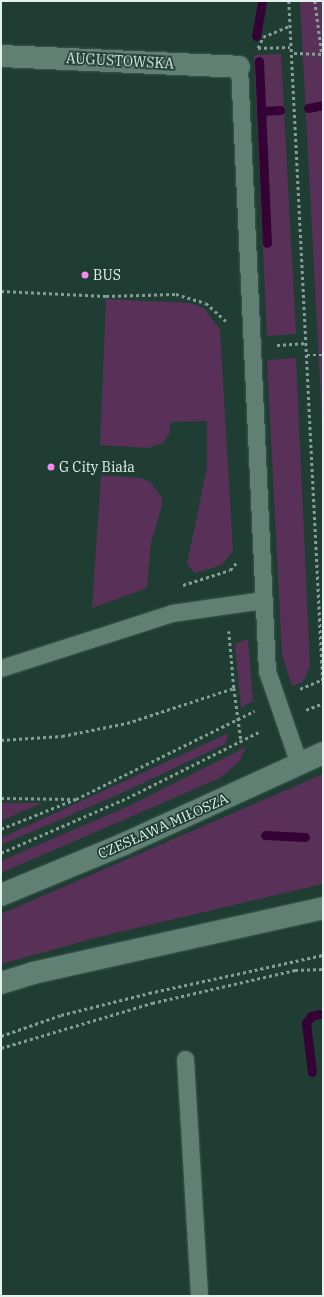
<!DOCTYPE html>
<html>
<head>
<meta charset="utf-8">
<style>
  body { margin:0 }
  #map { position:relative; width:324px; height:1297px; overflow:hidden; background:#1f3d33; font-family:"IBM Plex Serif",serif }
  div>[style] { position:absolute }
  .green>* { inset:0; background:#593058 }
  .stream>* { height:9px; margin:-4.5px; padding:0 4.5px; transform-origin:4.5px; border-radius:4.5px; background:#350235 }
  .path>* { height:2.5px; margin-top:-1.25px; transform-origin:0; background:repeating-linear-gradient(90deg,#859d95 0 3px,transparent 0 6px) }
  .roads { filter:drop-shadow(0 0 1px #3d5a51) drop-shadow(0 0 1px #3d5a51) }
  .service>* { height:17px; margin:-8.5px; padding:0 8.5px; transform-origin:8.5px; border-radius:8.5px; background:#608074 }
  .minor>* { height:22px; margin:-11px; padding:0 11px; transform-origin:11px; border-radius:11px; background:#608074 }
  .secondary>* { height:22px; margin:-11px; padding:0 11px; transform-origin:11px; border-radius:11px; background:#608074 }
  .dots>* { width:11px; height:11px; translate:-50% -50%; box-sizing:border-box; border:2px solid #1f3d33; border-radius:50% }
  span { translate:-50% -50%; white-space:nowrap; text-align:center; line-height:1.15; -webkit-text-stroke:3.5px #1f3d33; paint-order:stroke }
  .street-label { font-size:14px; color:#e1f3ec }
  .poi-label { font-size:14px; color:#e1f3ec }
  .left { translate:0 -50%; text-align:left }
  .frame { position:absolute; inset:0; border:2px solid #e1f3ec; pointer-events:none }
</style>
</head>
<body>
<div id="map">
  <div class="green">
    <div style="clip-path:polygon(300px 1px,323px 1px,323px 448px,320px 382px)"></div>
    <div style="clip-path:polygon(281px 54px,296px 334px,267px 336px,254px 55px)"></div>
    <div style="clip-path:polygon(106px 299px,189px 303px,204px 308px,220px 330px,233px 551px,222px 565px,195px 573px,187px 564px,207px 467px,207px 421px,171px 422px,169px 434px,163px 443px,148px 448px,100px 445px)"></div>
    <div style="clip-path:polygon(296px 358px,310px 666px,303px 682px,292px 686px,282px 655px,267px 360px)"></div>
    <div style="clip-path:polygon(101px 475px,141px 478px,150px 482px,162px 498px,162px 506px,151px 542px,147px 588px,92px 608px)"></div>
    <div style="clip-path:polygon(248px 639px,253px 701px,241px 708px,235px 644px)"></div>
    <div style="clip-path:polygon(229px 733px,225px 744px,124px 792px,1px 845px,1px 838px)"></div>
    <div style="clip-path:polygon(246px 747px,239px 762px,220px 778px,1px 873px,1px 861px,131px 805px)"></div>
    <div style="clip-path:polygon(323px 774px,323px 884px,98px 937px,1px 964px,1px 914px)"></div>
    <div style="clip-path:polygon(1px 803px,42px 803px,1px 821px)"></div>
  </div>
  <div class="stream">
    <div style="left:256px;top:36px;width:36px;rotate:-80deg"></div>
    <div style="left:259px;top:61px;width:182px;rotate:87.5deg"></div>
    <div style="left:308px;top:108px;width:15px;rotate:-11deg"></div>
    <div style="left:261px;top:111px;width:19px;rotate:-3deg"></div>
    <div style="left:265px;top:835px;width:40px;rotate:2.9deg"></div>
    <div style="left:312px;top:1072px;width:49px;rotate:-97deg"></div>
    <div style="left:306px;top:1023px;width:9px;rotate:-54deg"></div>
    <div style="left:311px;top:1016px;width:8px;rotate:-14deg"></div>
  </div>
  <div class="path">
    <div style="left:289px;top:1px;width:684px;rotate:87.15deg"></div>
    <div style="left:315px;top:1px;width:53px;rotate:82.5deg"></div>
    <div style="left:258px;top:48px;width:12px;rotate:-66deg"></div>
    <div style="left:263px;top:37px;width:28px;rotate:-23deg"></div>
    <div style="left:258px;top:48px;width:32px;rotate:-2deg"></div>
    <div style="left:294px;top:53px;width:29px;rotate:2deg"></div>
    <div style="left:1px;top:291px;width:105px;rotate:2.7deg"></div>
    <div style="left:106px;top:296px;width:70px;rotate:-1.6deg"></div>
    <div style="left:176px;top:294px;width:31px;rotate:17deg"></div>
    <div style="left:206px;top:303px;width:27px;rotate:42deg"></div>
    <div style="left:277px;top:345px;width:30px;rotate:-4deg"></div>
    <div style="left:307px;top:355px;width:16px"></div>
    <div style="left:183px;top:585px;width:49px;rotate:-17.7deg"></div>
    <div style="left:230px;top:570px;width:9px;rotate:-49deg"></div>
    <div style="left:229px;top:631px;width:57px;rotate:85deg"></div>
    <div style="left:300px;top:689px;width:25px;rotate:-23deg"></div>
    <div style="left:306px;top:710px;width:18px;rotate:-22deg"></div>
    <div style="left:1px;top:740px;width:61px;rotate:-3.8deg"></div>
    <div style="left:62px;top:736px;width:66px;rotate:-11.3deg"></div>
    <div style="left:127px;top:723px;width:113px;rotate:-18.1deg"></div>
    <div style="left:234px;top:688px;width:52px;rotate:82.3deg"></div>
    <div style="left:1px;top:798px;width:73px;rotate:0.8deg"></div>
    <div style="left:1px;top:829px;width:81px;rotate:-21.8deg"></div>
    <div style="left:76px;top:799px;width:199px;rotate:-26.3deg"></div>
    <div style="left:1px;top:853px;width:137px;rotate:-23.6deg"></div>
    <div style="left:127px;top:798px;width:150px;rotate:-26.6deg"></div>
    <div style="left:1px;top:1036px;width:64px;rotate:-19.3deg"></div>
    <div style="left:61px;top:1015px;width:91px;rotate:-14deg"></div>
    <div style="left:149px;top:993px;width:178px;rotate:-12.3deg"></div>
    <div style="left:1px;top:1048px;width:158px;rotate:-16.6deg"></div>
    <div style="left:152px;top:1003px;width:147px;rotate:-13deg"></div>
    <div style="left:295px;top:970px;width:28px;rotate:-2deg"></div>
  </div>
  <div class="roads">
    <div class="service">
      <div style="left:239px;top:67px;width:605px;rotate:87.35deg"></div>
      <div style="left:267px;top:671px;width:98px;rotate:71deg"></div>
      <div style="left:1px;top:668px;width:180px;rotate:-17.8deg"></div>
      <div style="left:172px;top:613px;width:92px;rotate:-8.1deg"></div>
      <div style="left:185px;top:1059px;width:237px;rotate:86.6deg"></div>
    </div>
    <div class="minor">
      <div style="left:1px;top:56px;width:238px;rotate:2.6deg"></div>
    </div>
    <div class="secondary">
      <div style="left:1px;top:895px;width:131px;rotate:-22.5deg"></div>
      <div style="left:122px;top:845px;width:221px;rotate:-24.6deg"></div>
      <div style="left:1px;top:983px;width:34px;rotate:-17deg"></div>
      <div style="left:33px;top:973px;width:297px;rotate:-12.6deg"></div>
    </div>
  </div>
  <div class="dots">
    <div style="left:85px;top:275px;background:#f489f0"></div>
    <div style="left:51px;top:467px;background:#f489f0"></div>
  </div>
  <div class="street-label">
    <span style="left:120px;top:61px;rotate:3deg">AUGUSTOWSKA</span>
    <span style="left:163px;top:826px;rotate:-24deg">CZESŁAWA MIŁOSZA</span>
  </div>
  <div class="poi-label">
    <span class="left" style="left:93px;top:275px">BUS</span>
    <span class="left" style="left:59px;top:467px">G City Biała</span>
  </div>
  <div class="frame"></div>
</div>
</body>
</html>
